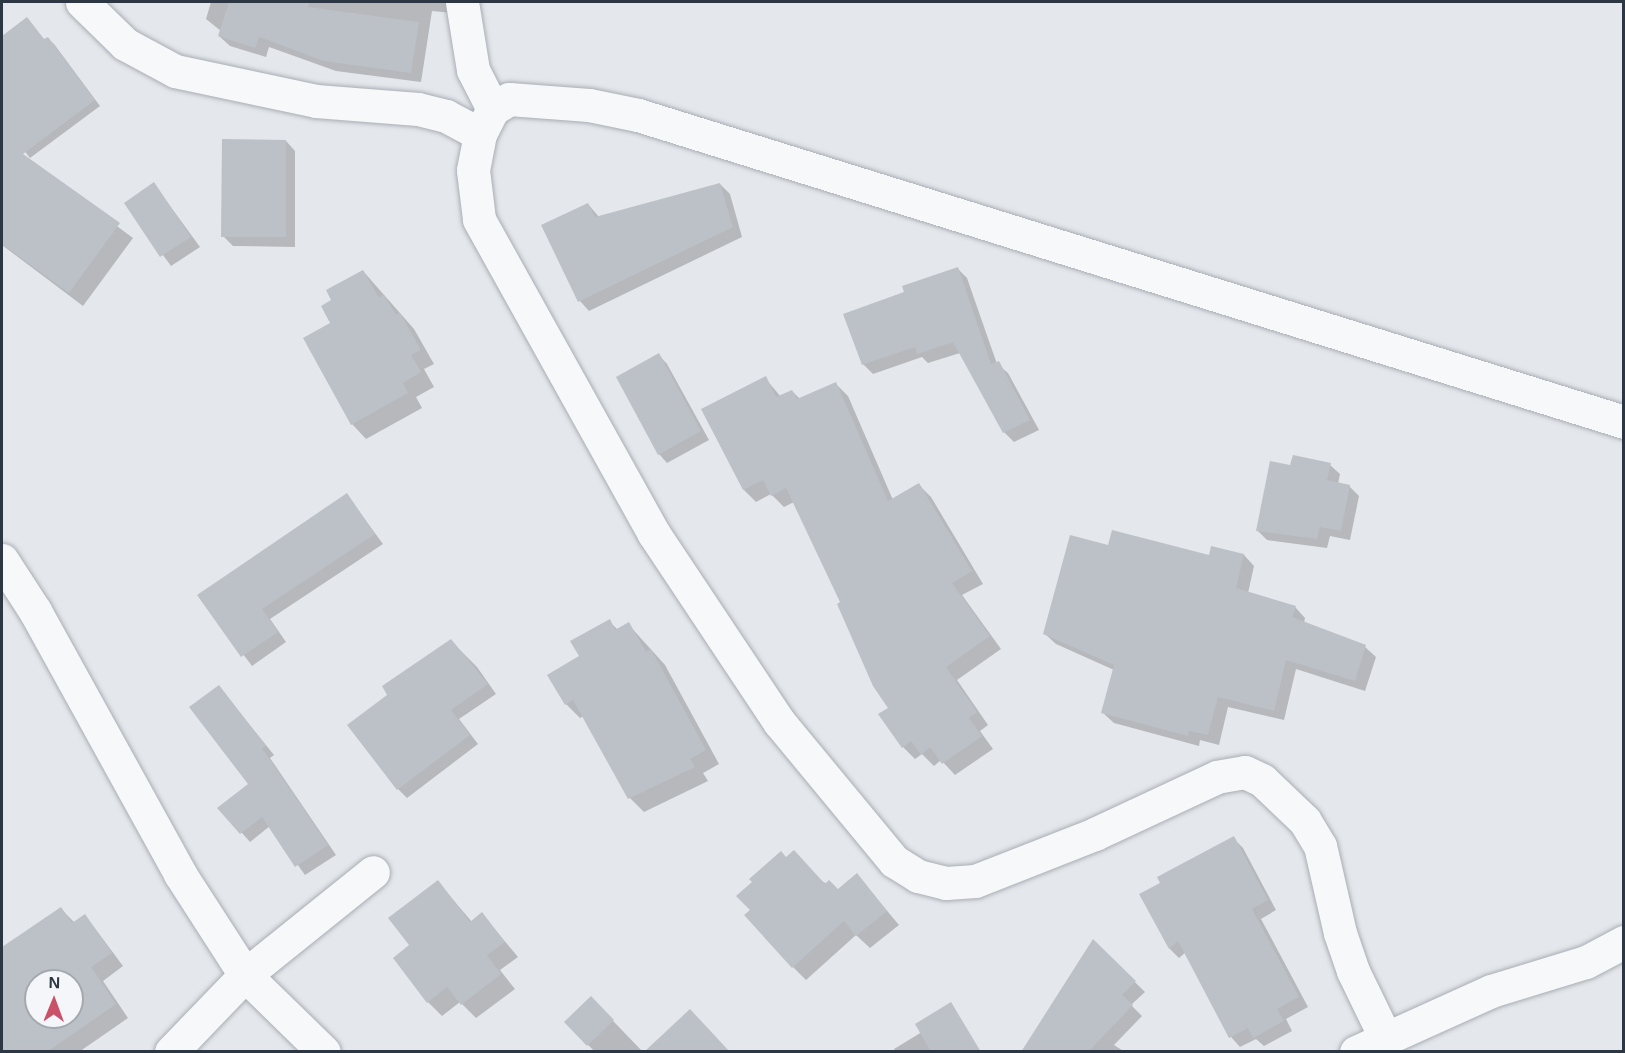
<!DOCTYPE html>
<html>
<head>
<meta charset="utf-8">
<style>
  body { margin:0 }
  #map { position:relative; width:1625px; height:1053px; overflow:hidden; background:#e4e7eb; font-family:Arial,sans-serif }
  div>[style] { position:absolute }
  .shadow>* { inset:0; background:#0003 }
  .building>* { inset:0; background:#bcc1c8 }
  .roads { filter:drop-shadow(0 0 2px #a9aeb5) drop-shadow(0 0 2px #a9aeb5) }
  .minor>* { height:33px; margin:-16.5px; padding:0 16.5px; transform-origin:16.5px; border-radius:16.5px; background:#f7f8fa }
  span { translate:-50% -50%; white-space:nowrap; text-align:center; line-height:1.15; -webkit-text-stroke:4.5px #f4f6f9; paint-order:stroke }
  .frame { position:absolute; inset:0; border:3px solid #2d3643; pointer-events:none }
  .north { position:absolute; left:24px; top:969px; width:60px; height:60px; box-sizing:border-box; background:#f4f6f9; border:2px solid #a4a9b0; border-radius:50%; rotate:1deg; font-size:16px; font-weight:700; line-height:24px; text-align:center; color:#2d3643 }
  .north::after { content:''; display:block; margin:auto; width:21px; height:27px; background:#c95168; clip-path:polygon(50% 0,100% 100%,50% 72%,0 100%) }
</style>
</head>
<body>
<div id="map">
  <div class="shadow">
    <div style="clip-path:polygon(211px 2px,454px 2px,453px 13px,432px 11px,421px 82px,336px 71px,269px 47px,266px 57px,230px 46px,219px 36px,221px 31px,206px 19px)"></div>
    <div style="clip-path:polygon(27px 19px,45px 41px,48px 39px,54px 44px,100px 106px,30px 158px,2px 122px,2px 38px)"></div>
    <div style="clip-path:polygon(286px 141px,295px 151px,295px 247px,233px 246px,223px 236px)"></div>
    <div style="clip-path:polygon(21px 155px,133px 238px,83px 306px,2px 245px,2px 220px,9px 210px,2px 204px,2px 182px)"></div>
    <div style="clip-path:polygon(154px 184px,200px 247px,171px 266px,126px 204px)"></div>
    <div style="clip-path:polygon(720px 184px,730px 194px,742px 237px,589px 311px,580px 301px,543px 226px,588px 204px,599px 217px)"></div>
    <div style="clip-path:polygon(957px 268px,967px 278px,997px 364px,1008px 373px,1039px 430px,1014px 442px,1004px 432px,960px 353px,928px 363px,922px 357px,873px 374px,863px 364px,906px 293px)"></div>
    <div style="clip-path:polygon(363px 271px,414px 329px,434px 364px,424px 369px,434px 387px,416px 397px,422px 408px,366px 439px,352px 424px,332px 323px,333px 300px)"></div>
    <div style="clip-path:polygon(659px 355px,667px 364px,709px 440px,667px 463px,659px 454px)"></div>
    <div style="clip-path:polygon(765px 378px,781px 397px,792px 391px,800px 399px,836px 384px,848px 396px,893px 500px,919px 485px,931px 497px,983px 584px,962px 595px,1001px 649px,957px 680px,988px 725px,980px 731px,993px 749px,955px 775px,941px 760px,934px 766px,922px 754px,915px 759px,903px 747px,890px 708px,794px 502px,784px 507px,771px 494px,756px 502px,744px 490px,703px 409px)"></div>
    <div style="clip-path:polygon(1330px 465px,1340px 474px,1338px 484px,1349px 486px,1359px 496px,1350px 540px,1330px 536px,1327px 548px,1267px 540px,1257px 530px,1291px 467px)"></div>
    <div style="clip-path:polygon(347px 495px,383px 544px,270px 619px,286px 642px,252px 666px,199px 596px)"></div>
    <div style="clip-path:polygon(1109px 547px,1210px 557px,1212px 547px,1244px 555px,1254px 566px,1248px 593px,1295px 607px,1305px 618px,1304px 623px,1365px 647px,1376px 657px,1365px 691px,1296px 669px,1284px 720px,1228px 707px,1219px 745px,1200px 740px,1199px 746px,1114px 723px,1103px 713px,1114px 670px,1056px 644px,1045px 634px)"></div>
    <div style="clip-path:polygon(609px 621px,618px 630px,628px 624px,665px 665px,719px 764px,703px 773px,708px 781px,644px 812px,630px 798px,584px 716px,580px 718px,566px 704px,581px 657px)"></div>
    <div style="clip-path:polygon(451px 641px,477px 667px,496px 694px,459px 719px,478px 744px,407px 798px,398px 789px,389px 695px)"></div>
    <div style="clip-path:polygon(219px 687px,274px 755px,270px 758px,336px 855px,305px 875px,270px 826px,250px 842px,220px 808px,250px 785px)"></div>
    <div style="clip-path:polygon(1233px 838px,1243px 848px,1276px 910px,1261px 919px,1308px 1007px,1286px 1019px,1292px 1031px,1264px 1046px,1256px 1039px,1240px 1047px,1231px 1037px,1186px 952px,1179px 958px,1170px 949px,1141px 895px)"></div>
    <div style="clip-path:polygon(787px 859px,838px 891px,857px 875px,899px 925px,870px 948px,856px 935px,806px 980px,793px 967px)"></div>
    <div style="clip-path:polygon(438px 882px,472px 922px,482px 914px,518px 957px,500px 970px,515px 989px,476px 1018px,460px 1002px,442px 1016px,428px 1002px,411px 946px)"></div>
    <div style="clip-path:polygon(evenodd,61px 909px,75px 923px,85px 915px,123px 966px,103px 981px,128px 1018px,79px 1052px,4px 1052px,2px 1028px,9px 1023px,2px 1013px,2px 985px,26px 969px,61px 909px,36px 981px,72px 981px,72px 1017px,36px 1017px,36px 981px)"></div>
    <div style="clip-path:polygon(1093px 941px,1145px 992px,1131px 1005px,1142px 1016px,1114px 1045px,1125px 1052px,1022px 1052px)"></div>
    <div style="clip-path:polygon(591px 998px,643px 1052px,595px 1052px,566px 1022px)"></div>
    <div style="clip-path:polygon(940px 1021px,960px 1052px,896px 1052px,894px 1049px)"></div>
  </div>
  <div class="building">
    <div style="clip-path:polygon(229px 2px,310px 2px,308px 7px,419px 22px,411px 73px,324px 61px,259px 37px,255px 48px,218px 36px)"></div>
    <div style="clip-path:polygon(27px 17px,44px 39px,48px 37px,95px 100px,23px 154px,120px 223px,69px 293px,2px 244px,2px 36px)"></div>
    <div style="clip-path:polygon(222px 139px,286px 140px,286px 237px,221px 237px)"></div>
    <div style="clip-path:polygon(154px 182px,191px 237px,160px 257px,124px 203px)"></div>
    <div style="clip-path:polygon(720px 183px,733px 227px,578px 302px,541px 225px,588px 203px,595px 217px)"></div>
    <div style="clip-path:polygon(958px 267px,991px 364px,999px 361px,1030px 420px,1003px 433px,953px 342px,917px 354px,915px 347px,862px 365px,843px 314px,904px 292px,902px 286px)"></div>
    <div style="clip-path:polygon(363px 270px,379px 298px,384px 295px,396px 315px,400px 313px,421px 350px,411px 355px,421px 372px,403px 383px,408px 393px,351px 425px,303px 338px,330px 323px,321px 306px,331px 300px,326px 290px)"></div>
    <div style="clip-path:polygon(659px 353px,701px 431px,658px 455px,616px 377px)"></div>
    <div style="clip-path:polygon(766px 376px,776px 397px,792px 390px,797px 399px,836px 382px,888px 501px,919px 483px,972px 571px,952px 583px,990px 636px,946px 667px,977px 712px,969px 718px,982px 736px,942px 764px,930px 747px,921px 755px,911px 741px,902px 748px,878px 714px,888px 708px,873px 686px,837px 604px,840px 602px,786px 488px,771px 496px,763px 480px,743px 490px,701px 409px)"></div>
    <div style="clip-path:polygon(1293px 455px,1331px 463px,1327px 480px,1350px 485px,1341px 531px,1320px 527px,1317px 539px,1256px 531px,1270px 461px,1290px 465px)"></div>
    <div style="clip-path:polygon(347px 493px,375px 534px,262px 609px,278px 632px,241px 657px,197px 595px)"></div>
    <div style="clip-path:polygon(1112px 530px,1209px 555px,1211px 546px,1244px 554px,1236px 588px,1296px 606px,1292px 617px,1366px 645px,1355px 681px,1286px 660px,1274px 711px,1218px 697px,1208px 735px,1189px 731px,1188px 736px,1101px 713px,1114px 665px,1043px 634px,1070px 535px,1108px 545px)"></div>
    <div style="clip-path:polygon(610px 619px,615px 630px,629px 622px,646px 652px,651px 649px,706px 750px,690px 759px,695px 767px,628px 799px,573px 700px,565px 705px,547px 675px,579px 656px,570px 641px)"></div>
    <div style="clip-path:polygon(451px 639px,488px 684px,451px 710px,470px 735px,397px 790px,347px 725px,387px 695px,382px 686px)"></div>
    <div style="clip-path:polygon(219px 685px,266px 746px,262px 748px,328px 845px,295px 867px,262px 817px,240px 834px,217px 808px,248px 784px,189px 707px)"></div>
    <div style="clip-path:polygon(1234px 836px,1268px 900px,1252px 909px,1299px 997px,1277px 1009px,1284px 1021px,1253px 1038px,1248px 1028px,1229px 1038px,1178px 941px,1169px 949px,1139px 894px,1160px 883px,1157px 877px)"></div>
    <div style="clip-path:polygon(794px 850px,825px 884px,829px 880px,838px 889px,857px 873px,887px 911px,856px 936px,844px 921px,792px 968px,744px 915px,750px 910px,736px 896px,752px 882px,749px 879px,781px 851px,786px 857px)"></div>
    <div style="clip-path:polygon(438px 880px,470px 922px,482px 912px,505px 942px,487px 955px,501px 974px,461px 1005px,447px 987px,427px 1003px,393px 958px,409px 945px,388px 918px)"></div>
    <div style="clip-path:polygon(evenodd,61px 907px,72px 923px,85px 914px,112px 953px,91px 967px,116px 1004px,47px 1052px,2px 1052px,2px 947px,61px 907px,36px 981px,72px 981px,72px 1017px,36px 1017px,36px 981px)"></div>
    <div style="clip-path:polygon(1093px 939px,1136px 981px,1122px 995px,1133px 1005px,1088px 1052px,1021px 1052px)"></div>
    <div style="clip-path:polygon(591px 996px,614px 1020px,587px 1046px,564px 1022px)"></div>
    <div style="clip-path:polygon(951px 1002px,981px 1052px,931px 1052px,915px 1024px)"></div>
    <div style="clip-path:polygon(690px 1009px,730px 1052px,644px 1052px)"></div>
  </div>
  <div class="roads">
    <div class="minor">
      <div style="left:82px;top:2px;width:60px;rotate:44.3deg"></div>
      <div style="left:125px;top:44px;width:57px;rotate:28.4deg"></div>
      <div style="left:175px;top:71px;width:144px;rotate:12deg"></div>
      <div style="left:316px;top:101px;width:102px;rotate:4.5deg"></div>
      <div style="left:418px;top:109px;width:29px;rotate:14deg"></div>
      <div style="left:446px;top:116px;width:38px;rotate:28deg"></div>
      <div style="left:462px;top:2px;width:69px;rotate:80.8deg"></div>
      <div style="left:473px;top:70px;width:44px;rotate:62.9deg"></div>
      <div style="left:2px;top:560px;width:61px;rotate:57.1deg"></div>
      <div style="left:35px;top:611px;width:300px;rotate:61.1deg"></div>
      <div style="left:180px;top:874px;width:120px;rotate:57.2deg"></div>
      <div style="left:245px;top:975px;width:110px;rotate:44.3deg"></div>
      <div style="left:1385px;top:1037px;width:73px;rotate:-115.9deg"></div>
      <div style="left:1353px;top:971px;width:40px;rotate:-108.9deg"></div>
      <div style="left:1340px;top:933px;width:89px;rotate:-102.9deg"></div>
      <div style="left:1320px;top:846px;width:29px;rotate:-121deg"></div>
      <div style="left:1305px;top:821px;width:59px;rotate:-136.4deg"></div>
      <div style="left:1262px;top:780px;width:19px;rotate:-155deg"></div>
      <div style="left:1245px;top:772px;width:28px;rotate:170deg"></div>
      <div style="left:1217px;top:777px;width:135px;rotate:155deg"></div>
      <div style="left:1095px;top:834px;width:129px;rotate:158.6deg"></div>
      <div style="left:975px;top:881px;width:29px;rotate:176deg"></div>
      <div style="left:946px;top:883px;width:29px;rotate:-166deg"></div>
      <div style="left:918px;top:876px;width:28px;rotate:-148deg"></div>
      <div style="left:894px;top:861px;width:180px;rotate:-129.6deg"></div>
      <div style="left:779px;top:722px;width:226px;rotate:-123.6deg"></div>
      <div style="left:654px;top:534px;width:360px;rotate:-119.1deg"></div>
      <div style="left:479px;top:219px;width:49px;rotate:-97deg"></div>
      <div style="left:473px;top:170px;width:37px;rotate:-79deg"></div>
      <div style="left:480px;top:134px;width:28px;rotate:-63deg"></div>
      <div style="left:493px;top:109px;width:19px;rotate:-32deg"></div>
      <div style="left:509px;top:99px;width:80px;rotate:4.3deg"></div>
      <div style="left:589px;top:105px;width:50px;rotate:11.5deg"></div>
      <div style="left:638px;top:115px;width:1033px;rotate:17.29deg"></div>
      <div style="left:171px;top:1052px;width:107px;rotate:-46.1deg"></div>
      <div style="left:245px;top:975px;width:164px;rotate:-38.8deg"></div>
      <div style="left:1356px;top:1052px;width:148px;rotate:-24.3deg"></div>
      <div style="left:1491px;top:991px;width:99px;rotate:-17deg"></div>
      <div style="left:1586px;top:962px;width:43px;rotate:-27.8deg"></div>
    </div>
  </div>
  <div class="frame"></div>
  <div class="north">N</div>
</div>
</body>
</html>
